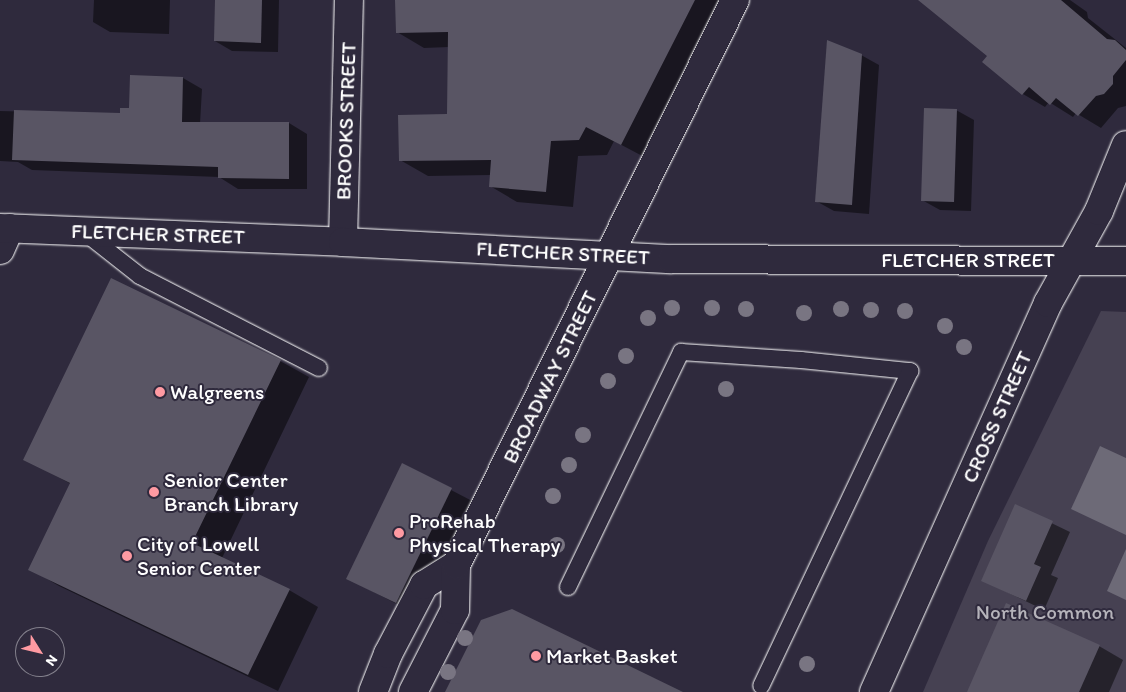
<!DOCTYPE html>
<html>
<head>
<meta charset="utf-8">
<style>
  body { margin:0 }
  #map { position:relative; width:1126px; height:692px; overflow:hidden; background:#2f2a3d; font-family:Itim,sans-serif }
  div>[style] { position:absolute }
  .green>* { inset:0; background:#464152 }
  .water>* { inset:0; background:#6d6a77 }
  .shadow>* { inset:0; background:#0007 }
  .building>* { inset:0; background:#595564 }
  .roads { filter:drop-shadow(0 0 1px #fff) drop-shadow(0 0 1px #fff) }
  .lane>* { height:16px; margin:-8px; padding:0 8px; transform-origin:8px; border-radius:8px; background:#2f2a3d }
  .street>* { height:28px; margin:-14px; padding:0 14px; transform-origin:14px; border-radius:14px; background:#2f2a3d }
  .secondary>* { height:28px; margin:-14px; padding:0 14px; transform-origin:14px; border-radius:14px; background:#2f2a3d }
  .trees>* { width:16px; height:16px; margin:-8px; border-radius:50%; background:#797582 }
  .dots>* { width:14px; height:14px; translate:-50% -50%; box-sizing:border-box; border:2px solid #2f2a3d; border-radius:50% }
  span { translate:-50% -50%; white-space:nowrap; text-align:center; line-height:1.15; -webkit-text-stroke:4px #2f2a3d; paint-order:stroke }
  .street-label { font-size:21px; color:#fff }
  .poi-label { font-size:21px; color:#fff }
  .left { translate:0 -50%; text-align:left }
  .park-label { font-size:21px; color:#b5b3ba }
  .north { position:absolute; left:15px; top:627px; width:50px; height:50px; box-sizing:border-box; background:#2f2a3d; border:1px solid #827f8b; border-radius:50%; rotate:126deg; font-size:14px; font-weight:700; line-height:20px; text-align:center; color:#fff }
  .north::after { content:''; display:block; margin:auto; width:18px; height:22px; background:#ff9aa2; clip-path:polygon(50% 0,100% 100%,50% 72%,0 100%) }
</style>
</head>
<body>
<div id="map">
  <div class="green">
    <div style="clip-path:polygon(1101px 311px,1126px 312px,1126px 692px,923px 692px,988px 541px)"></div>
  </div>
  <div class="water">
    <div style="clip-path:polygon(1100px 446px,1126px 458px,1126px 535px,1071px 509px)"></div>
    <div style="clip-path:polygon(1126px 549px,1126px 600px,1107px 591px)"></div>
  </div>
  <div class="shadow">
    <div style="clip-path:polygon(94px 0,170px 0,169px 34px,110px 32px,93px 22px)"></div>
    <div style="clip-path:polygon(216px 0,279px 0,278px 52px,232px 51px,215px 41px)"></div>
    <div style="clip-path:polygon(396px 0,722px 0,648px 159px,614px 141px,607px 155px,578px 156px,573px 207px,517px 202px,490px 186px,491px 175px,428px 176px,400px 160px,449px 115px,449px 47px,424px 48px,397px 32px)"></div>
    <div style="clip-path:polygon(920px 0,1070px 0,1087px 12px,1088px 18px,1126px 48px,1126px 106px,1118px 108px,1101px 128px,1076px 113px,1073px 117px,1049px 102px,1045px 107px,1023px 94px,989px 56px)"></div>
    <div style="clip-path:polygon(861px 55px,879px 65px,869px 214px,834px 211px,816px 201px)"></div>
    <div style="clip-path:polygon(183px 78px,202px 89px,200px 124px,289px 123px,307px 134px,307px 189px,238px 189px,219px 177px,32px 170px,18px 162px,0 161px,0 111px,121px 114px)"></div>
    <div style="clip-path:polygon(956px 110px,974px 120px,971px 211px,940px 210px,922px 200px)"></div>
    <div style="clip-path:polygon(280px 361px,309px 377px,222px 558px,289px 590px,318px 607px,278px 691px,59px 586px,30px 569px,71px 484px,24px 459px)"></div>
    <div style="clip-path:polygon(403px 465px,476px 503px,420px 616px,347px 578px)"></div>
    <div style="clip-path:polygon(1016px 506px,1070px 532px,1051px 575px,1058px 578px,1044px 610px,982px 580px)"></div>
    <div style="clip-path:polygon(1099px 646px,1123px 660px,1109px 692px,969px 692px)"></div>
  </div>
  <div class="building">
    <div style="clip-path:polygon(215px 0,262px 0,261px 43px,214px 41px)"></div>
    <div style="clip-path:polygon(395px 0,695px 0,621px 145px,586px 127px,579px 140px,551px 141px,546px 192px,489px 187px,491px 160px,399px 161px,398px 115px,447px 114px,448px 32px,396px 33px)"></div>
    <div style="clip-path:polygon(918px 0,1061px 0,1107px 39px,1115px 40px,1126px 50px,1126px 60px,1113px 76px,1113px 84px,1104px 94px,1096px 96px,1078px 116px,1056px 98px,1050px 105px,1029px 87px,1022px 95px,982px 62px,987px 56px)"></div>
    <div style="clip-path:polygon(827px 40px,862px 54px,852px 205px,815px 202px)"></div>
    <div style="clip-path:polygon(130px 75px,183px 77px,182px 122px,289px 122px,289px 179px,218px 178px,218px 167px,12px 160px,14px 110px,120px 113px,120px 108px,129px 108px)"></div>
    <div style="clip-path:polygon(924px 108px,957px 109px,954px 202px,921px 201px)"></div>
    <div style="clip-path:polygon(111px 278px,281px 360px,192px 543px,290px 589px,248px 675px,28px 570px,70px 483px,23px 460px)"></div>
    <div style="clip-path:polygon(402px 463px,452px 488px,396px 603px,346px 579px)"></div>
    <div style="clip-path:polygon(1015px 504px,1053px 521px,1034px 564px,1041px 567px,1026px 601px,981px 581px)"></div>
    <div style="clip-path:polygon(1006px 603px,1100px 645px,1079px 692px,967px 692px)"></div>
    <div style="clip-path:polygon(512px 609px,683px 692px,445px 692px,481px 620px)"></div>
  </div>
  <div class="roads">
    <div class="lane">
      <div style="left:84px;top:232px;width:71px;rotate:38.2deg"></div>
      <div style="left:140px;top:276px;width:201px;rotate:27.2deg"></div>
      <div style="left:568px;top:587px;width:261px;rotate:-64.3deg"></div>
      <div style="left:681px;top:352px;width:120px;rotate:3.8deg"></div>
      <div style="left:801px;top:360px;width:110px;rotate:5.8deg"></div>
      <div style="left:910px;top:371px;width:348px;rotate:115.3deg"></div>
    </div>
    <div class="street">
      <div style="left:343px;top:242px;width:242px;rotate:-88.6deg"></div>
      <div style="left:0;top:250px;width:24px;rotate:-66deg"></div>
      <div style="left:874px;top:692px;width:426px;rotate:-65.9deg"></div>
      <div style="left:1048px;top:303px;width:105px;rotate:-61deg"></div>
      <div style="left:1099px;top:211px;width:71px;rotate:-67.8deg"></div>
    </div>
    <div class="secondary">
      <div style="left:0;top:228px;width:343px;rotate:2.3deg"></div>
      <div style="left:343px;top:242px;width:329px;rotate:3deg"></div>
      <div style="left:672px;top:259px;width:454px;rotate:0.3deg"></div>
      <div style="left:373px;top:692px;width:41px;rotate:-68.5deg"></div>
      <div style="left:388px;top:654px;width:78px;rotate:-62.4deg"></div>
      <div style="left:424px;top:585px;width:38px;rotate:-32deg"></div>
      <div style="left:413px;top:692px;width:92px;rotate:-62.9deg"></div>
      <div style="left:455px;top:610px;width:45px;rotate:-88.7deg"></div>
      <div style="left:456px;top:565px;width:630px;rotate:-63.72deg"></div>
    </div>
  </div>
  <div class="trees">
    <div style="left:672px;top:308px"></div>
    <div style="left:712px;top:308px"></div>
    <div style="left:746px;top:309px"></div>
    <div style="left:841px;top:309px"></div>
    <div style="left:871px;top:310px"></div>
    <div style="left:905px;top:311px"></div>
    <div style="left:804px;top:313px"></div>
    <div style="left:648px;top:318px"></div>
    <div style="left:945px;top:326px"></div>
    <div style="left:964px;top:347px"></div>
    <div style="left:626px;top:356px"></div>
    <div style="left:608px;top:381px"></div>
    <div style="left:726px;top:389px"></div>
    <div style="left:583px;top:435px"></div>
    <div style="left:569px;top:465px"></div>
    <div style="left:553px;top:496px"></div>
    <div style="left:557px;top:545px"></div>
    <div style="left:465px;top:638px"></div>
    <div style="left:807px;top:664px"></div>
    <div style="left:448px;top:672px"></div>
  </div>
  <div class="dots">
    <div style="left:160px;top:392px;background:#ff9aa2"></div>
    <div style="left:154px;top:492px;background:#ff9aa2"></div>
    <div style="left:399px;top:533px;background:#ff9aa2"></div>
    <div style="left:127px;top:556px;background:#ff9aa2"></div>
    <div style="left:536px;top:656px;background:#ff9aa2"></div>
  </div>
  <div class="street-label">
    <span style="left:346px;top:121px;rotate:-88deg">BROOKS STREET</span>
    <span style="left:158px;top:234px;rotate:2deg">FLETCHER STREET</span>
    <span style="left:563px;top:253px;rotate:3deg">FLETCHER STREET</span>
    <span style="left:968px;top:260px">FLETCHER STREET</span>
    <span style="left:550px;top:377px;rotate:-64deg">BROADWAY STREET</span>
    <span style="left:997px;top:417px;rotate:-66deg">CROSS STREET</span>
  </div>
  <div class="poi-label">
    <span class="left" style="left:170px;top:392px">Walgreens</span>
    <span class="left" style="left:164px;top:492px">Senior Center<br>Branch Library</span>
    <span class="left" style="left:409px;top:533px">ProRehab<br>Physical Therapy</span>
    <span class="left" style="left:137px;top:556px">City of Lowell<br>Senior Center</span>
    <span class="left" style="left:546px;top:656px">Market Basket</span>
  </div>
  <div class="park-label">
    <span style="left:1045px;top:612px">North Common</span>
  </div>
  <div class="north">N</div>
</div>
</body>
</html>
